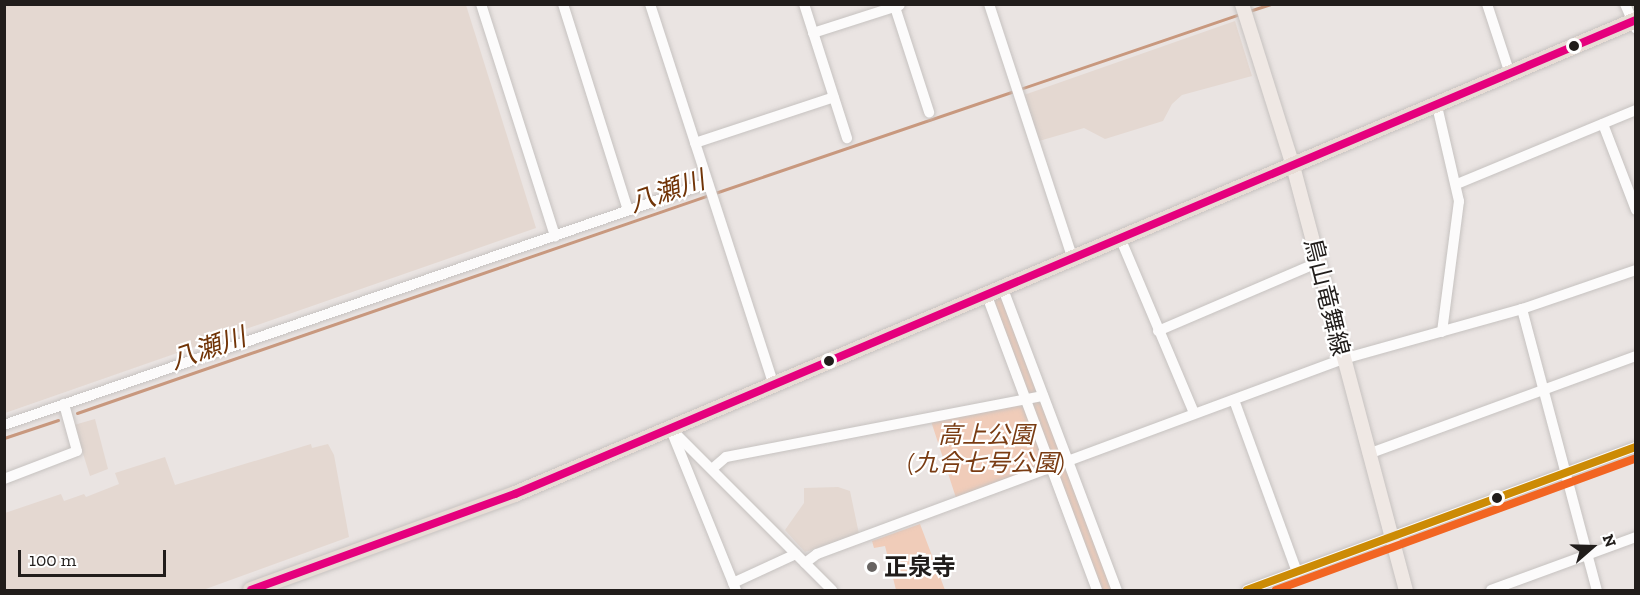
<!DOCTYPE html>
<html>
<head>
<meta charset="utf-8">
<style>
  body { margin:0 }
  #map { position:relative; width:1640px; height:595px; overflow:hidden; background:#eae4e2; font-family:"Zilla Slab","Noto Sans JP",serif }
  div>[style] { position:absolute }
  .built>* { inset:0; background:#e4d8d1 }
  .green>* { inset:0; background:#f0ccb9 }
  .stream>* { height:3px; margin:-1.5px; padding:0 1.5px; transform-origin:1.5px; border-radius:1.5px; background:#c8987e }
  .roads { filter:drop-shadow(0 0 2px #c6c2c0) drop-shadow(0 0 2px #c6c2c0) }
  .minor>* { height:10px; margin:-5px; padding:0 5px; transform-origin:5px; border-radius:5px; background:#fcfbfb }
  .major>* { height:14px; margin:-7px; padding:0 7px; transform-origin:7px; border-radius:7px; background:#efe8e4 }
  .highway>* { height:16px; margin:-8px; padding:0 8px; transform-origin:8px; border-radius:8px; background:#e7dcd5 }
  .bus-1>* { height:8px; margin:-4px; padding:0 4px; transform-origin:4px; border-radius:4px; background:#e5007d }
  .bus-2>* { height:8px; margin:-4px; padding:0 4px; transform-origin:4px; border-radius:4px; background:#cc8b05 }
  .bus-3>* { height:8px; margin:-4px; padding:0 4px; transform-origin:4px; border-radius:4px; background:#f26522 }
  .dots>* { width:16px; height:16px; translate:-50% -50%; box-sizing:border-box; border:3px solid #fff; border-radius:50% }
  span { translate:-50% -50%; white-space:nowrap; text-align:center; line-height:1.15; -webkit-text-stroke:4.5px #fff; paint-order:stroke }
  .street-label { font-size:24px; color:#211d1b }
  .park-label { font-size:24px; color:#7a3c13; font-style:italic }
  .poi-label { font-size:24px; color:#211d1b; font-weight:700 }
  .left { translate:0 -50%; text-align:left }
  .water-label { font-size:26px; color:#713407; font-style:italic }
  .frame { position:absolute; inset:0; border:6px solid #211d1b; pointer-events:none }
  .north { position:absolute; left:1562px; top:517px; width:60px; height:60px; -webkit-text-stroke:4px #fff; paint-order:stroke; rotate:70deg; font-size:16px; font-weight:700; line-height:24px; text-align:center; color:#211d1b }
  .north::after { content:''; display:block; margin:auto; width:21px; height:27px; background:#211d1b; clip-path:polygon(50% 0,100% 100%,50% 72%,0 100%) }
  .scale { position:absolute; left:18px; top:550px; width:148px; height:27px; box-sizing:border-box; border:3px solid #211d1b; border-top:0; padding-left:8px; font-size:18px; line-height:21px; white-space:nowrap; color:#211d1b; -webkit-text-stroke:4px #fff; paint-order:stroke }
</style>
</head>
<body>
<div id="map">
  <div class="built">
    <div style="clip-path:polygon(4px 5px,466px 5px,536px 228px,5px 413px)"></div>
    <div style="clip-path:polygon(1235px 21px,1252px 76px,1182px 95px,1172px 104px,1163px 121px,1105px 139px,1084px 128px,1039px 141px,1024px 95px)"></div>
    <div style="clip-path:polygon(95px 419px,108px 469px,90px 476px,74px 425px)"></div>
    <div style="clip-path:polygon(311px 444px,312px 448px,328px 444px,334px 455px,349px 537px,203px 590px,5px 590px,5px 513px,61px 494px,64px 501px,84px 494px,86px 497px,119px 484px,115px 473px,165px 457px,175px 485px)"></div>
    <div style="clip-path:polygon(838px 487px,850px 491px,859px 534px,805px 552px,785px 530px,804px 503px,804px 488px)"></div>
  </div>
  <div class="green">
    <div style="clip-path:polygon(1003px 289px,1116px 590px,1097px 590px,1051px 468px,958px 504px,930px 418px,1025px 399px,987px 296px)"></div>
    <div style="clip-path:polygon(920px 524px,945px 590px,896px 590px,885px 546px,874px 548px,872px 541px)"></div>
  </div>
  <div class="stream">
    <div style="left:1249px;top:11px;width:22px;rotate:-18deg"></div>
    <div style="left:715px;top:193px;width:555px;rotate:-18.83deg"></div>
    <div style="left:77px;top:413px;width:669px;rotate:-19.03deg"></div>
    <div style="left:4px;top:438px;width:57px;rotate:-18.4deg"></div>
  </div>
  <div class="roads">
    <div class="minor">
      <div style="left:481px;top:4px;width:244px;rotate:72.3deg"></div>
      <div style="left:563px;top:4px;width:216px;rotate:72.5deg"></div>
      <div style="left:650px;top:4px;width:402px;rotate:72deg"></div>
      <div style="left:804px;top:4px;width:141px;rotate:72.2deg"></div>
      <div style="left:894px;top:4px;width:114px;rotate:72deg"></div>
      <div style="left:989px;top:4px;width:268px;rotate:71.8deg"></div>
      <div style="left:1487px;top:4px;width:74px;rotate:71.8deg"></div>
      <div style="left:1625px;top:4px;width:27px;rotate:66deg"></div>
      <div style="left:813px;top:33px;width:91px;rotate:-17.8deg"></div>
      <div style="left:1437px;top:106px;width:98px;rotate:77deg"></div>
      <div style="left:1459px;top:201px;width:132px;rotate:97.4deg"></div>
      <div style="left:1603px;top:124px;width:92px;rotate:69deg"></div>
      <div style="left:695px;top:143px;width:146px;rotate:-18.3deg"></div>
      <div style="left:1457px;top:184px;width:194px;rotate:-22.5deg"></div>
      <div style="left:1121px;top:240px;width:188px;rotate:67.1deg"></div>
      <div style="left:1003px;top:289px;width:322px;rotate:69.3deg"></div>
      <div style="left:987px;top:296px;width:314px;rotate:69.5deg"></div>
      <div style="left:1522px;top:309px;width:291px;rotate:75.1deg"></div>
      <div style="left:1158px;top:331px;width:175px;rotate:-23.2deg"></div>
      <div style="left:1234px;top:400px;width:183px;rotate:69.9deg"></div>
      <div style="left:4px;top:425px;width:744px;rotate:-18.97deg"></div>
      <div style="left:671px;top:429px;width:228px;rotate:45deg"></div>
      <div style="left:671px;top:430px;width:173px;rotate:67.9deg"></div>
      <div style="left:1368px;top:454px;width:285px;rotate:-20.1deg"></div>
      <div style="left:712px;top:469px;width:18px;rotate:-41deg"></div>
      <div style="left:726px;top:457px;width:323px;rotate:-10.9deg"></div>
      <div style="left:4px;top:479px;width:78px;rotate:-21deg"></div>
      <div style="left:77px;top:451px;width:49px;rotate:-105.5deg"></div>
      <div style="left:805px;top:563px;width:15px;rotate:-37deg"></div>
      <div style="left:817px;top:554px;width:561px;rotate:-20.34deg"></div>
      <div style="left:1343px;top:359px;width:186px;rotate:-15.6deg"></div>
      <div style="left:1522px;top:309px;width:120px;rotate:-18.9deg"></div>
      <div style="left:733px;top:583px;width:69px;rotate:-24.7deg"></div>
      <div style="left:1247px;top:590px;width:414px;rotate:-20.2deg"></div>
      <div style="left:1491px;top:590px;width:154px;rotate:-20.1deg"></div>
    </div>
    <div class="major">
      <div style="left:1242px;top:4px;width:170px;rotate:72.5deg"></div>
      <div style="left:1293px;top:166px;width:439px;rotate:75.1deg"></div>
    </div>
    <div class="highway">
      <div style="left:251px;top:590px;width:281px;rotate:-20deg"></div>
      <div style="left:515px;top:494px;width:1217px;rotate:-22.92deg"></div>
    </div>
  </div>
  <div class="bus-1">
    <div style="left:251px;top:590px;width:281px;rotate:-20deg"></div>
    <div style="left:515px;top:494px;width:1217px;rotate:-22.92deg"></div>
  </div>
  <div class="bus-2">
    <div style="left:1247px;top:590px;width:414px;rotate:-20.2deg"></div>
  </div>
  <div class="bus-3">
    <div style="left:1276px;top:590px;width:383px;rotate:-20.1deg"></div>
  </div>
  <div class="dots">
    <div style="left:1574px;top:46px;background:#211d1b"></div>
    <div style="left:829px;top:361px;background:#211d1b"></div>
    <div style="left:1497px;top:498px;background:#211d1b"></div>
    <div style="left:872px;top:567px;background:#676361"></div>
  </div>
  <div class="street-label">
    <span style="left:1327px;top:297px;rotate:76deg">鳥山竜舞線</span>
  </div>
  <div class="park-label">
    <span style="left:986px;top:449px">高上公園<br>(九合七号公園)</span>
  </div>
  <div class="poi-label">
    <span class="left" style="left:884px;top:567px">正泉寺</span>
  </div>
  <div class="water-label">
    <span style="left:667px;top:192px;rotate:-19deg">八瀬川</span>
    <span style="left:208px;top:349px;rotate:-19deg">八瀬川</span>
  </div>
  <div class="frame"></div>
  <div class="north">N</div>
  <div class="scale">100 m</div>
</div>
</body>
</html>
